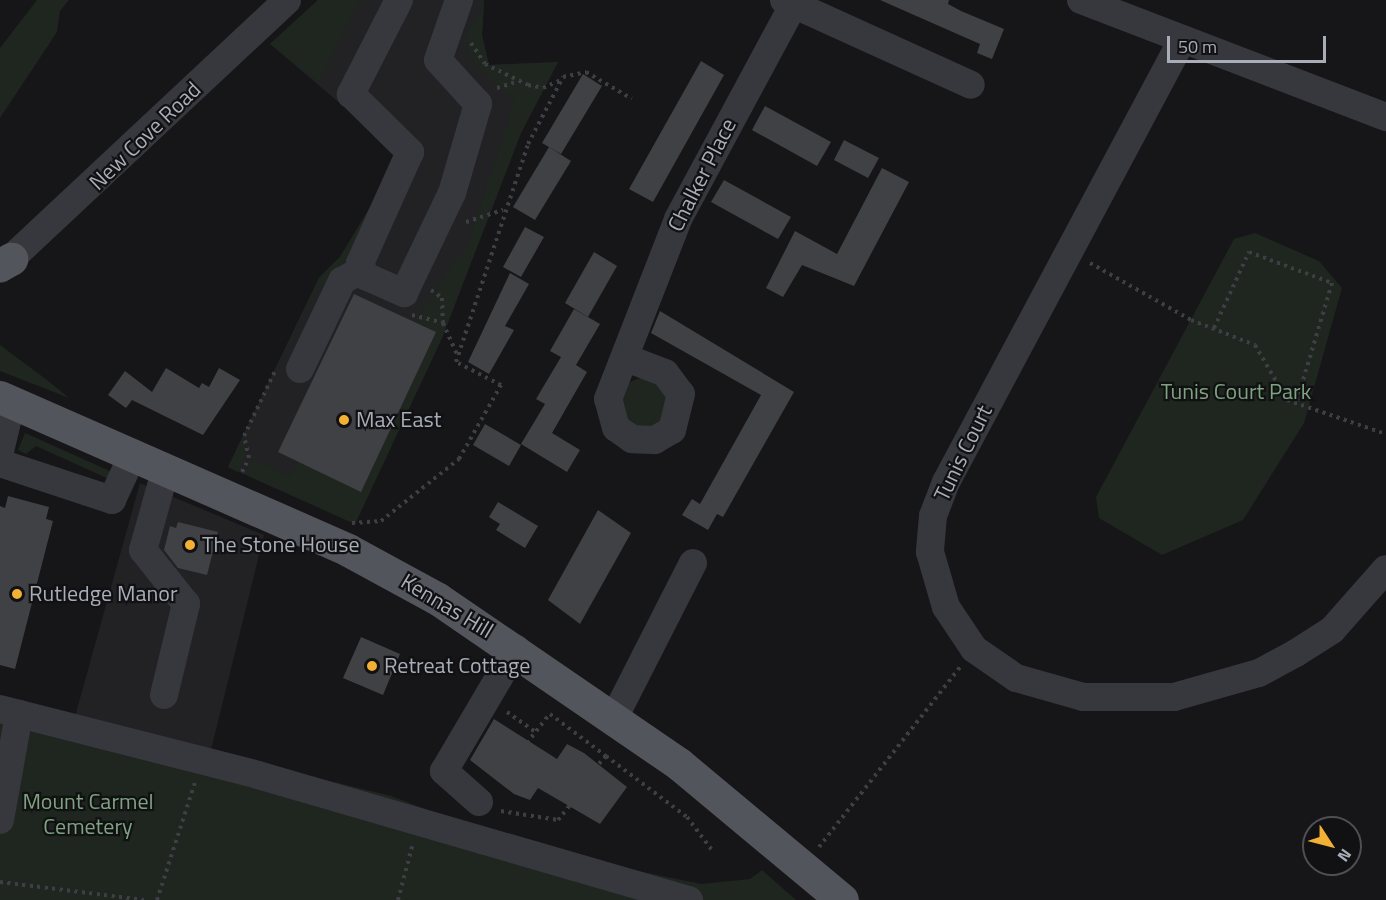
<!DOCTYPE html>
<html>
<head>
<meta charset="utf-8">
<style>
  body { margin:0 }
  #map { position:relative; width:1386px; height:900px; overflow:hidden; background:#161618; font-family:"Titillium Web",sans-serif }
  div>[style] { position:absolute }
  .built>* { inset:0; background:#222225 }
  .green>* { inset:0; background:#1e261f }
  .round { border-radius:50% }
  .building>* { inset:0; background:#404145 }
  .path>* { height:4px; margin-top:-2px; transform-origin:0; background:repeating-linear-gradient(90deg,#3d3f44 0 3px,transparent 0 7.5px) }
  .minor>* { height:28px; margin:-14px; padding:0 14px; transform-origin:14px; border-radius:14px; background:#37383d }
  .major>* { height:33px; margin:-16.5px; padding:0 16.5px; transform-origin:16.5px; border-radius:16.5px; background:#53555c }
  .dots>* { width:16px; height:16px; translate:-50% -50%; box-sizing:border-box; border:3px solid #111113; border-radius:50% }
  span { translate:-50% -50%; white-space:nowrap; text-align:center; line-height:1.15; -webkit-text-stroke:4.5px #111113; paint-order:stroke }
  .street-label { font-size:22px; color:#a8adb8 }
  .park-label { font-size:22px; color:#7fa381 }
  .poi-label { font-size:22px; color:#a8adb8 }
  .left { translate:0 -50%; text-align:left }
  .north { position:absolute; left:1302px; top:816px; width:60px; height:60px; box-sizing:border-box; background:#111113; border:2px solid #4d4f55; border-radius:50%; rotate:126deg; font-size:16px; font-weight:700; line-height:24px; text-align:center; color:#a8adb8 }
  .north::after { content:''; display:block; margin:auto; width:21px; height:27px; background:#f2b134; clip-path:polygon(50% 0,100% 100%,50% 72%,0 100%) }
  .scale { position:absolute; left:1167px; top:36px; width:159px; height:27px; box-sizing:border-box; border:3px solid #a8adb8; border-top:0; padding-left:8px; font-size:18px; line-height:21px; white-space:nowrap; color:#a8adb8; -webkit-text-stroke:4px #111113; paint-order:stroke }
</style>
</head>
<body>
<div id="map">
  <div class="built">
    <div style="clip-path:polygon(318px 0,484px 0,482px 35px,489px 65px,558px 62px,521px 133px,442px 338px,355px 524px,228px 467px,319px 278px,340px 257px,401px 155px,270px 44px)"></div>
    <div style="clip-path:polygon(140px 483px,264px 535px,210px 754px,74px 720px)"></div>
  </div>
  <div class="green">
    <div style="clip-path:polygon(37px 0,69px 0,60px 11px,57px 32px,0 118px,0 48px)"></div>
    <div style="clip-path:polygon(318px 0,360px 0,319px 82px,270px 44px)"></div>
    <div style="clip-path:polygon(484px 5px,482px 35px,489px 65px,558px 62px,521px 133px,442px 338px,355px 524px,244px 474px,254px 459px,290px 477px,298px 461px,361px 491px,436px 332px,416px 323px,458px 254px,463px 258px,515px 100px,481px 71px,466px 49px,467px 33px)"></div>
    <div style="clip-path:polygon(400px 159px,342px 271px,316px 289px,243px 437px,246px 456px,238px 472px,228px 467px,319px 278px,340px 257px)"></div>
    <div style="clip-path:polygon(1255px 233px,1319px 261px,1342px 288px,1304px 423px,1243px 520px,1162px 555px,1099px 518px,1096px 497px,1234px 239px)"></div>
    <div style="clip-path:polygon(0 345px,47px 380px,69px 398px,0 371px)"></div>
    <div class="round" style="left:619px;top:378px;width:50px;height:50px"></div>
    <div style="clip-path:polygon(25px 433px,112px 472px,111px 480px,36px 446px,26px 454px,18px 450px)"></div>
    <div style="clip-path:polygon(0 700px,391px 796px,527px 848px,701px 884px,750px 879px,762px 870px,796px 900px,0 900px)"></div>
  </div>
  <div class="building">
    <div style="clip-path:polygon(880px 0,949px 0,948px 4px,961px 11px,1004px 29px,992px 59px,977px 53px,980px 44px)"></div>
    <div style="clip-path:polygon(701px 61px,724px 75px,653px 202px,629px 189px)"></div>
    <div style="clip-path:polygon(583px 74px,602px 86px,561px 154px,542px 143px)"></div>
    <div style="clip-path:polygon(765px 106px,831px 142px,817px 166px,752px 130px)"></div>
    <div style="clip-path:polygon(844px 140px,879px 158px,868px 178px,834px 160px)"></div>
    <div style="clip-path:polygon(549px 147px,571px 161px,535px 220px,513px 207px)"></div>
    <div style="clip-path:polygon(882px 168px,909px 182px,854px 286px,802px 265px,783px 297px,766px 288px,795px 231px,837px 254px)"></div>
    <div style="clip-path:polygon(724px 180px,791px 217px,778px 239px,711px 202px)"></div>
    <div style="clip-path:polygon(525px 227px,544px 237px,521px 277px,503px 267px)"></div>
    <div style="clip-path:polygon(594px 252px,617px 266px,588px 317px,565px 303px)"></div>
    <div style="clip-path:polygon(510px 273px,529px 284px,505px 326px,514px 330px,489px 374px,468px 362px)"></div>
    <div style="clip-path:polygon(354px 294px,436px 332px,361px 492px,278px 452px)"></div>
    <div style="clip-path:polygon(574px 309px,600px 324px,576px 365px,587px 372px,552px 433px,580px 450px,567px 472px,521px 444px,545px 404px,536px 399px,561px 357px,550px 351px)"></div>
    <div style="clip-path:polygon(660px 311px,794px 392px,723px 517px,717px 514px,708px 530px,682px 515px,692px 499px,700px 504px,761px 395px,651px 333px)"></div>
    <div style="clip-path:polygon(166px 368px,199px 388px,202px 383px,209px 387px,219px 368px,240px 380px,203px 435px,132px 400px,126px 408px,108px 395px,125px 371px,152px 392px)"></div>
    <div style="clip-path:polygon(485px 424px,521px 445px,509px 466px,473px 445px)"></div>
    <div style="clip-path:polygon(8px 496px,49px 507px,46px 519px,53px 521px,15px 669px,0 665px,0 506px,5px 508px)"></div>
    <div style="clip-path:polygon(498px 502px,538px 526px,525px 548px,496px 530px,500px 524px,489px 517px)"></div>
    <div style="clip-path:polygon(598px 510px,631px 533px,580px 624px,548px 600px)"></div>
    <div style="clip-path:polygon(178px 522px,218px 532px,207px 575px,178px 568px,164px 550px,170px 526px,176px 528px)"></div>
    <div style="clip-path:polygon(361px 637px,400px 654px,383px 695px,343px 678px)"></div>
    <div style="clip-path:polygon(494px 719px,557px 759px,567px 744px,584px 753px,627px 787px,600px 824px,538px 788px,530px 800px,514px 794px,470px 760px)"></div>
  </div>
  <div class="path">
    <div style="left:471px;top:43px;width:25px;rotate:56deg"></div>
    <div style="left:485px;top:64px;width:48px;rotate:26deg"></div>
    <div style="left:528px;top:85px;width:15px;rotate:11deg"></div>
    <div style="left:543px;top:88px;width:20px;rotate:-24deg"></div>
    <div style="left:497px;top:88px;width:22px;rotate:-18deg"></div>
    <div style="left:466px;top:222px;width:39px;rotate:-18deg"></div>
    <div style="left:1090px;top:263px;width:116px;rotate:29.4deg"></div>
    <div style="left:1191px;top:320px;width:69px;rotate:21.3deg"></div>
    <div style="left:1255px;top:345px;width:64px;rotate:59.8deg"></div>
    <div style="left:1287px;top:400px;width:105px;rotate:19deg"></div>
    <div style="left:431px;top:290px;width:14px;rotate:36deg"></div>
    <div style="left:442px;top:298px;width:25px;rotate:88deg"></div>
    <div style="left:443px;top:323px;width:37px;rotate:66deg"></div>
    <div style="left:412px;top:315px;width:32px;rotate:14deg"></div>
    <div style="left:1214px;top:328px;width:84px;rotate:-65.3deg"></div>
    <div style="left:1249px;top:252px;width:89px;rotate:20.5deg"></div>
    <div style="left:1332px;top:283px;width:126px;rotate:106.6deg"></div>
    <div style="left:249px;top:458px;width:23px;rotate:-103deg"></div>
    <div style="left:244px;top:436px;width:72px;rotate:-64.5deg"></div>
    <div style="left:242px;top:472px;width:11px;rotate:-63deg"></div>
    <div style="left:352px;top:523px;width:29px;rotate:-4deg"></div>
    <div style="left:381px;top:521px;width:100px;rotate:-38.5deg"></div>
    <div style="left:459px;top:459px;width:85px;rotate:-60.4deg"></div>
    <div style="left:501px;top:385px;width:51px;rotate:-152.9deg"></div>
    <div style="left:456px;top:362px;width:230px;rotate:-71.7deg"></div>
    <div style="left:528px;top:144px;width:76px;rotate:-62.4deg"></div>
    <div style="left:563px;top:77px;width:24px;rotate:-12deg"></div>
    <div style="left:586px;top:72px;width:53px;rotate:30.4deg"></div>
    <div style="left:507px;top:712px;width:35px;rotate:35deg"></div>
    <div style="left:527px;top:743px;width:37px;rotate:-52deg"></div>
    <div style="left:550px;top:714px;width:70px;rotate:36.9deg"></div>
    <div style="left:606px;top:756px;width:13px;rotate:132deg"></div>
    <div style="left:606px;top:756px;width:101px;rotate:37deg"></div>
    <div style="left:687px;top:817px;width:41px;rotate:52.9deg"></div>
    <div style="left:501px;top:811px;width:58px;rotate:9deg"></div>
    <div style="left:558px;top:820px;width:19px;rotate:-51deg"></div>
    <div style="left:819px;top:847px;width:229px;rotate:-51.9deg"></div>
    <div style="left:0;top:882px;width:145px;rotate:7.1deg"></div>
    <div style="left:157px;top:900px;width:124px;rotate:-72.1deg"></div>
    <div style="left:398px;top:900px;width:59px;rotate:-75.3deg"></div>
  </div>
  <div class="minor">
    <div style="left:399px;top:0;width:106px;rotate:117.1deg"></div>
    <div style="left:351px;top:94px;width:83px;rotate:44.5deg"></div>
    <div style="left:410px;top:152px;width:122px;rotate:114.2deg"></div>
    <div style="left:360px;top:263px;width:14px;rotate:69deg"></div>
    <div style="left:365px;top:276px;width:43px;rotate:23.6deg"></div>
    <div style="left:404px;top:293px;width:111px;rotate:-64.4deg"></div>
    <div style="left:452px;top:193px;width:93px;rotate:-73.7deg"></div>
    <div style="left:478px;top:104px;width:59px;rotate:-132.3deg"></div>
    <div style="left:438px;top:60px;width:64px;rotate:-70.7deg"></div>
    <div style="left:784px;top:0;width:205px;rotate:24.4deg"></div>
    <div style="left:1081px;top:0;width:327px;rotate:21deg"></div>
    <div style="left:1181px;top:42px;width:499px;rotate:118.1deg"></div>
    <div style="left:946px;top:482px;width:36px;rotate:111deg"></div>
    <div style="left:933px;top:516px;width:36px;rotate:95deg"></div>
    <div style="left:930px;top:552px;width:57px;rotate:73.8deg"></div>
    <div style="left:946px;top:607px;width:50px;rotate:56.3deg"></div>
    <div style="left:974px;top:649px;width:51px;rotate:34.6deg"></div>
    <div style="left:1016px;top:678px;width:70px;rotate:15.8deg"></div>
    <div style="left:1083px;top:697px;width:91px"></div>
    <div style="left:1174px;top:697px;width:88px;rotate:-15.8deg"></div>
    <div style="left:1259px;top:673px;width:42px;rotate:-28.4deg"></div>
    <div style="left:1296px;top:653px;width:43px;rotate:-32.6deg"></div>
    <div style="left:1332px;top:630px;width:81px;rotate:-48.5deg"></div>
    <div style="left:0;top:269px;width:393px;rotate:-43.1deg"></div>
    <div style="left:626px;top:358px;width:42px;rotate:21deg"></div>
    <div style="left:665px;top:373px;width:26px;rotate:53deg"></div>
    <div style="left:681px;top:394px;width:37px;rotate:104deg"></div>
    <div style="left:672px;top:430px;width:20px;rotate:150deg"></div>
    <div style="left:655px;top:440px;width:23px;rotate:-178deg"></div>
    <div style="left:632px;top:439px;width:19px;rotate:-145deg"></div>
    <div style="left:616px;top:428px;width:30px;rotate:-105deg"></div>
    <div style="left:608px;top:399px;width:193px;rotate:-68.7deg"></div>
    <div style="left:678px;top:219px;width:249px;rotate:-61.7deg"></div>
    <div style="left:300px;top:369px;width:98px;rotate:-64.5deg"></div>
    <div style="left:342px;top:281px;width:22px;rotate:-30deg"></div>
    <div style="left:0;top:451px;width:51px;rotate:-76.5deg"></div>
    <div style="left:0;top:463px;width:118px;rotate:18.3deg"></div>
    <div style="left:112px;top:500px;width:51px;rotate:-65.5deg"></div>
    <div style="left:164px;top:695px;width:94px;rotate:-76.4deg"></div>
    <div style="left:186px;top:604px;width:69px;rotate:-128.5deg"></div>
    <div style="left:143px;top:550px;width:85px;rotate:-74.3deg"></div>
    <div style="left:0;top:709px;width:266px;rotate:14.3deg"></div>
    <div style="left:258px;top:775px;width:449px;rotate:16.2deg"></div>
    <div style="left:614px;top:718px;width:174px;rotate:-63deg"></div>
    <div style="left:479px;top:802px;width:47px;rotate:-138.5deg"></div>
    <div style="left:444px;top:771px;width:142px;rotate:-59.5deg"></div>
    <div style="left:0;top:820px;width:108px;rotate:-79.8deg"></div>
  </div>
  <div class="major">
    <div style="left:0;top:265px;width:13px;rotate:-29deg"></div>
    <div style="left:0;top:397px;width:380px;rotate:23.7deg"></div>
    <div style="left:348px;top:550px;width:102px;rotate:28.6deg"></div>
    <div style="left:438px;top:599px;width:292px;rotate:34.4deg"></div>
    <div style="left:679px;top:764px;width:212px;rotate:39.8deg"></div>
  </div>
  <div class="dots">
    <div style="left:344px;top:420px;background:#f2b134"></div>
    <div style="left:190px;top:545px;background:#f2b134"></div>
    <div style="left:17px;top:594px;background:#f2b134"></div>
    <div style="left:372px;top:666px;background:#f2b134"></div>
  </div>
  <div class="street-label">
    <span style="left:145px;top:136px;rotate:-44deg">New Cove Road</span>
    <span style="left:702px;top:175px;rotate:-63deg">Chalker Place</span>
    <span style="left:963px;top:453px;rotate:-64deg">Tunis Court</span>
    <span style="left:447px;top:606px;rotate:31deg">Kennas Hill</span>
  </div>
  <div class="park-label">
    <span style="left:1236px;top:392px">Tunis Court Park</span>
    <span style="left:88px;top:814px">Mount Carmel<br>Cemetery</span>
  </div>
  <div class="poi-label">
    <span class="left" style="left:356px;top:420px">Max East</span>
    <span class="left" style="left:202px;top:545px">The Stone House</span>
    <span class="left" style="left:29px;top:594px">Rutledge Manor</span>
    <span class="left" style="left:384px;top:666px">Retreat Cottage</span>
  </div>
  <div class="north">N</div>
  <div class="scale">50 m</div>
</div>
</body>
</html>
